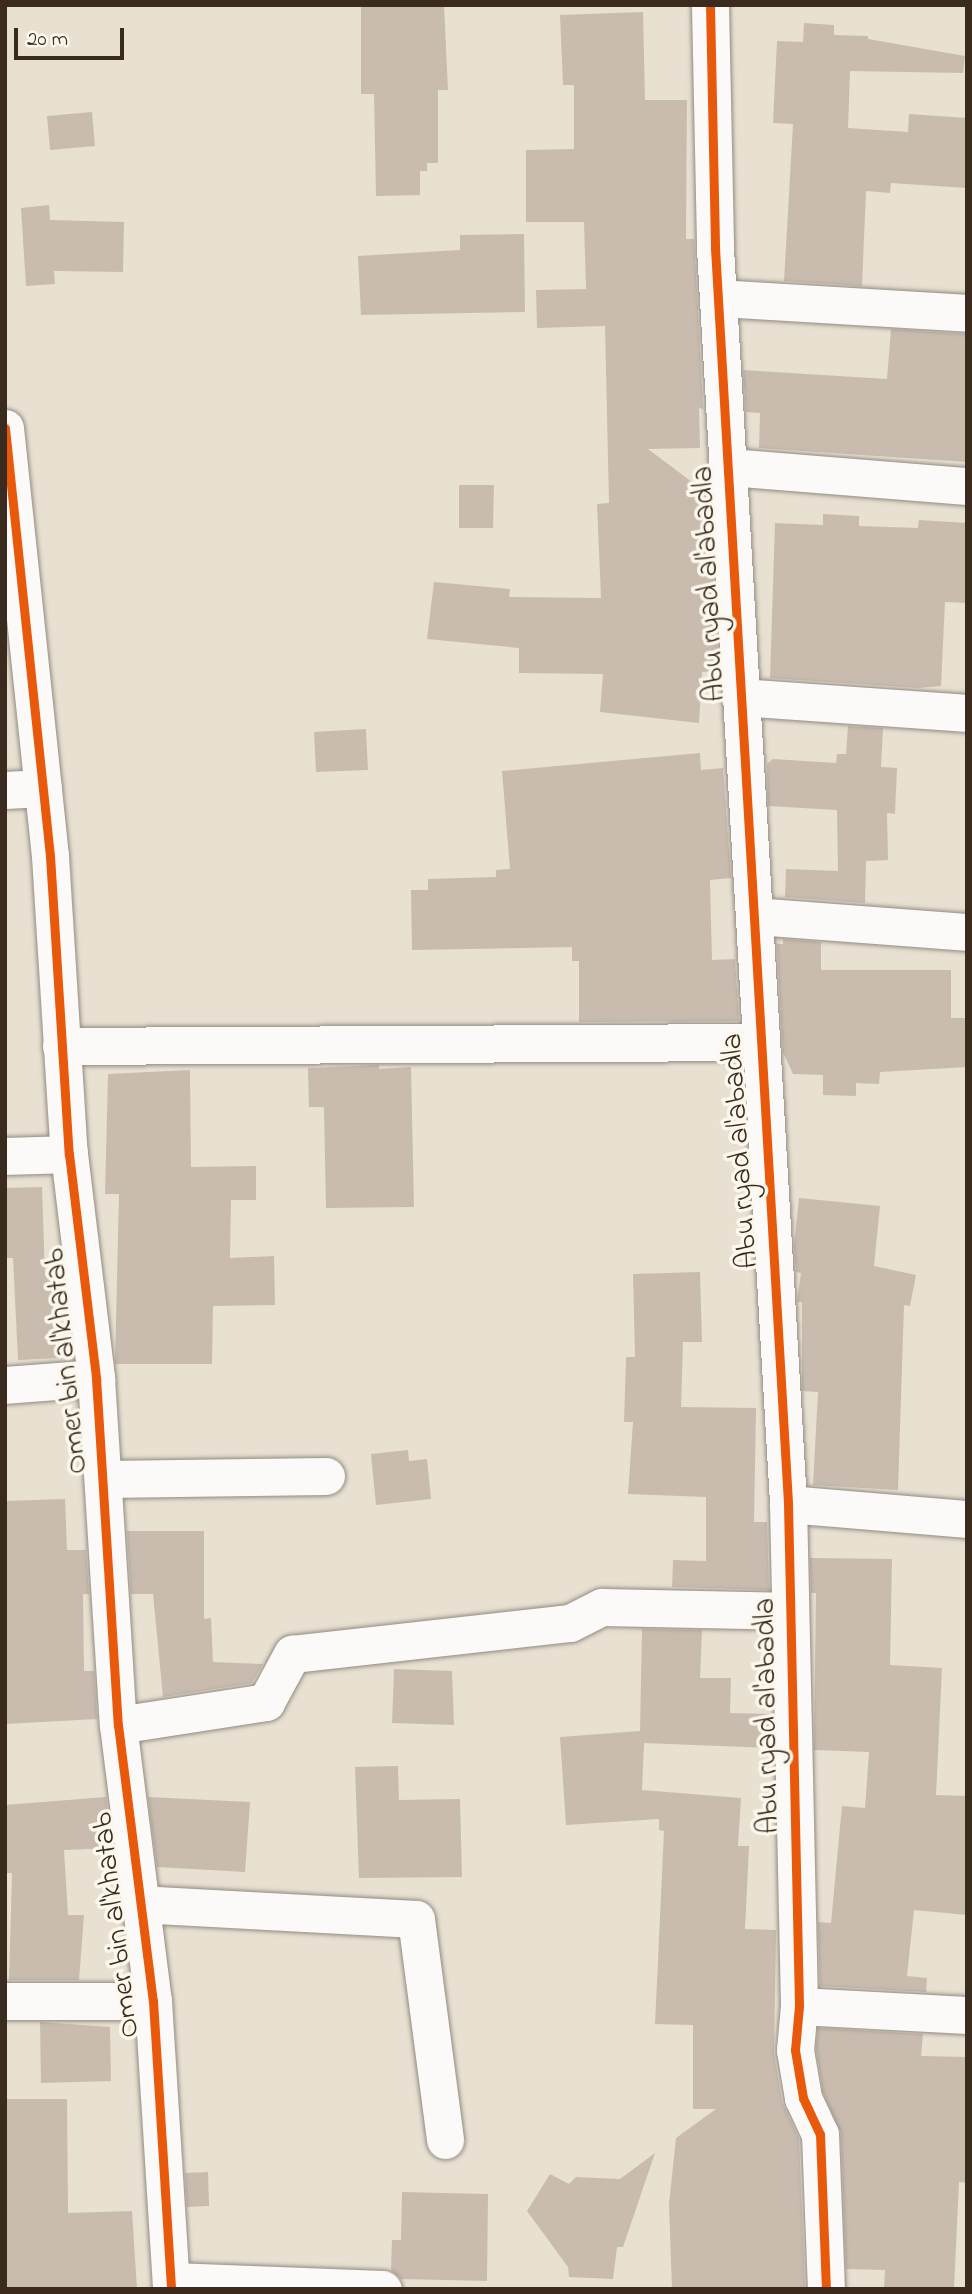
<!DOCTYPE html>
<html>
<head>
<meta charset="utf-8">
<style>
  body { margin:0 }
  #map { position:relative; width:972px; height:2294px; overflow:hidden; background:#e8e0d1; font-family:"Indie Flower",sans-serif }
  div>[style] { position:absolute }
  .building>* { inset:0; background:#c9bcaf }
  .roads { filter:drop-shadow(0 0 2px #928b82) drop-shadow(0 0 2px #928b82) }
  .minor>* { height:37px; margin:-18.5px; padding:0 18.5px; transform-origin:18.5px; border-radius:18.5px; background:#fcfaf8 }
  .cycleway>* { height:9px; margin:-4.5px; padding:0 4.5px; transform-origin:4.5px; border-radius:4.5px; background:#e8590c }
  span { translate:-50% -50%; white-space:nowrap; text-align:center; line-height:1.15; -webkit-text-stroke:7px #fbf7ec; paint-order:stroke }
  .street-label { font-size:30px; color:#3b2a1e }
  .frame { position:absolute; inset:0; border:7px solid #3b2a1e; pointer-events:none }
  .scale { position:absolute; left:14px; top:28px; width:110px; height:32px; box-sizing:border-box; border:4px solid #3b2a1e; border-top:0; padding-left:9px; font-size:21px; line-height:24px; white-space:nowrap; color:#3b2a1e; -webkit-text-stroke:5px #fbf7ec; paint-order:stroke }
</style>
</head>
<body>
<div id="map">
  <div class="building">
    <div style="clip-path:polygon(361px 5px,444px 5px,448px 90px,438px 90px,438px 163px,427px 163px,427px 171px,420px 171px,420px 195px,376px 196px,374px 94px,361px 94px)"></div>
    <div style="clip-path:polygon(643px 12px,645px 100px,687px 100px,686px 239px,694px 239px,703px 409px,699px 408px,700px 448px,648px 449px,708px 494px,719px 671px,702px 672px,699px 723px,600px 712px,603px 674px,519px 673px,519px 648px,427px 639px,434px 582px,510px 589px,509px 597px,601px 598px,597px 504px,609px 503px,605px 326px,537px 328px,536px 290px,586px 289px,584px 222px,526px 222px,526px 150px,574px 149px,574px 85px,563px 85px,560px 15px)"></div>
    <div style="clip-path:polygon(804px 23px,834px 25px,834px 35px,868px 36px,868px 39px,965px 56px,963px 73px,850px 71px,848px 128px,908px 132px,909px 114px,967px 118px,967px 188px,891px 183px,890px 193px,866px 191px,862px 286px,784px 281px,793px 124px,773px 123px,777px 41px,803px 42px)"></div>
    <div style="clip-path:polygon(92px 112px,95px 146px,50px 150px,47px 116px)"></div>
    <div style="clip-path:polygon(49px 205px,50px 220px,124px 222px,123px 272px,54px 271px,55px 284px,26px 286px,21px 208px)"></div>
    <div style="clip-path:polygon(524px 234px,525px 312px,361px 315px,358px 256px,460px 250px,460px 235px)"></div>
    <div style="clip-path:polygon(891px 329px,967px 334px,967px 462px,759px 448px,760px 413px,746px 412px,743px 370px,887px 379px)"></div>
    <div style="clip-path:polygon(459px 485px,494px 485px,493px 528px,459px 528px)"></div>
    <div style="clip-path:polygon(823px 514px,859px 516px,859px 526px,918px 528px,919px 520px,967px 523px,967px 603px,945px 602px,941px 686px,918px 688px,770px 678px,775px 523px,823px 525px)"></div>
    <div style="clip-path:polygon(848px 726px,883px 728px,881px 767px,897px 768px,895px 814px,887px 813px,888px 860px,866px 861px,865px 903px,785px 897px,786px 869px,838px 871px,837px 810px,768px 806px,767px 764px,773px 759px,836px 763px,837px 754px,846px 754px)"></div>
    <div style="clip-path:polygon(366px 729px,368px 770px,316px 772px,314px 732px)"></div>
    <div style="clip-path:polygon(700px 753px,701px 770px,723px 768px,731px 878px,710px 880px,712px 960px,735px 959px,739px 1021px,579px 1022px,579px 961px,572px 961px,572px 947px,412px 950px,411px 890px,428px 890px,428px 879px,496px 877px,496px 870px,510px 869px,502px 771px)"></div>
    <div style="clip-path:polygon(783px 939px,821px 942px,821px 970px,951px 970px,951px 1018px,967px 1018px,967px 1067px,880px 1072px,879px 1084px,856px 1083px,856px 1096px,823px 1095px,823px 1075px,793px 1074px,783px 1052px,777px 944px,783px 944px)"></div>
    <div style="clip-path:polygon(379px 1065px,379px 1069px,411px 1067px,414px 1207px,326px 1208px,324px 1107px,309px 1107px,308px 1068px)"></div>
    <div style="clip-path:polygon(190px 1070px,191px 1167px,256px 1166px,256px 1200px,231px 1200px,230px 1258px,274px 1256px,275px 1305px,213px 1306px,212px 1364px,115px 1364px,119px 1194px,105px 1194px,108px 1074px)"></div>
    <div style="clip-path:polygon(42px 1187px,45px 1276px,56px 1276px,59px 1358px,18px 1360px,13px 1258px,5px 1258px,5px 1188px)"></div>
    <div style="clip-path:polygon(799px 1198px,880px 1206px,874px 1266px,916px 1275px,910px 1306px,904px 1305px,898px 1490px,813px 1485px,818px 1392px,802px 1391px,802px 1302px,797px 1302px,801px 1273px,796px 1272px,794px 1246px)"></div>
    <div style="clip-path:polygon(700px 1272px,702px 1342px,683px 1342px,681px 1407px,756px 1408px,754px 1522px,767px 1522px,769px 1590px,672px 1587px,673px 1560px,706px 1561px,706px 1497px,628px 1494px,633px 1422px,624px 1422px,626px 1357px,635px 1357px,633px 1274px)"></div>
    <div style="clip-path:polygon(408px 1450px,409px 1461px,427px 1459px,431px 1499px,376px 1505px,371px 1454px)"></div>
    <div style="clip-path:polygon(65px 1499px,67px 1550px,86px 1550px,89px 1594px,83px 1594px,84px 1671px,94px 1671px,97px 1719px,5px 1724px,5px 1501px)"></div>
    <div style="clip-path:polygon(127px 1531px,204px 1531px,204px 1619px,211px 1618px,213px 1662px,263px 1664px,252px 1683px,163px 1697px,153px 1594px,131px 1594px)"></div>
    <div style="clip-path:polygon(810px 1558px,892px 1559px,890px 1665px,942px 1668px,936px 1795px,967px 1796px,967px 1915px,914px 1910px,907px 1976px,927px 1978px,926px 1992px,820px 1986px,818px 1922px,831px 1923px,842px 1806px,865px 1808px,869px 1752px,814px 1750px,816px 1593px,811px 1593px)"></div>
    <div style="clip-path:polygon(642px 1629px,702px 1630px,700px 1678px,731px 1678px,730px 1713px,772px 1714px,772px 1748px,644px 1743px,642px 1790px,741px 1798px,738px 1846px,749px 1846px,745px 1929px,776px 1930px,774px 2053px,782px 2102px,799px 2139px,805px 2289px,672px 2289px,669px 2204px,676px 2138px,716px 2109px,693px 2109px,693px 2025px,655px 2024px,664px 1831px,659px 1830px,659px 1819px,566px 1825px,560px 1737px,640px 1731px)"></div>
    <div style="clip-path:polygon(394px 1669px,452px 1671px,454px 1725px,392px 1723px)"></div>
    <div style="clip-path:polygon(398px 1766px,399px 1800px,460px 1799px,462px 1877px,359px 1878px,355px 1767px)"></div>
    <div style="clip-path:polygon(106px 1797px,112px 1848px,64px 1850px,68px 1915px,84px 1915px,79px 1980px,9px 1980px,12px 1873px,5px 1873px,5px 1805px)"></div>
    <div style="clip-path:polygon(148px 1797px,250px 1802px,245px 1872px,157px 1867px)"></div>
    <div style="clip-path:polygon(40px 2022px,110px 2027px,111px 2081px,41px 2083px)"></div>
    <div style="clip-path:polygon(818px 2028px,923px 2034px,921px 2056px,967px 2057px,967px 2183px,959px 2182px,954px 2289px,884px 2289px,885px 2270px,846px 2269px,841px 2133px,823px 2092px,816px 2049px)"></div>
    <div style="clip-path:polygon(5px 2099px,67px 2099px,68px 2213px,132px 2211px,137px 2289px,5px 2289px)"></div>
    <div style="clip-path:polygon(655px 2153px,623px 2247px,617px 2247px,613px 2279px,569px 2277px,568px 2267px,527px 2211px,550px 2174px,569px 2184px,576px 2177px,620px 2179px)"></div>
    <div style="clip-path:polygon(208px 2172px,209px 2206px,187px 2207px,185px 2173px)"></div>
    <div style="clip-path:polygon(402px 2192px,488px 2194px,487px 2281px,401px 2279px,391px 2270px,392px 2240px,401px 2240px)"></div>
  </div>
  <div class="roads">
    <div class="minor">
      <div style="left:710px;top:5px;width:243px;rotate:88.8deg"></div>
      <div style="left:715px;top:248px;width:1258px;rotate:86.67deg"></div>
      <div style="left:788px;top:1504px;width:502px;rotate:88.74deg"></div>
      <div style="left:799px;top:2006px;width:44px;rotate:95.2deg"></div>
      <div style="left:795px;top:2050px;width:49px;rotate:80.5deg"></div>
      <div style="left:803px;top:2098px;width:40px;rotate:65deg"></div>
      <div style="left:820px;top:2134px;width:155px;rotate:87.8deg"></div>
      <div style="left:718px;top:298px;width:249px;rotate:3.4deg"></div>
      <div style="left:5px;top:428px;width:430px;rotate:84deg"></div>
      <div style="left:50px;top:856px;width:299px;rotate:86.4deg"></div>
      <div style="left:69px;top:1154px;width:226px;rotate:83.1deg"></div>
      <div style="left:96px;top:1378px;width:348px;rotate:86.4deg"></div>
      <div style="left:118px;top:1725px;width:278px;rotate:82.8deg"></div>
      <div style="left:153px;top:2001px;width:289px;rotate:86.4deg"></div>
      <div style="left:729px;top:467px;width:239px;rotate:4.6deg"></div>
      <div style="left:740px;top:697px;width:228px;rotate:4deg"></div>
      <div style="left:5px;top:790px;width:38px;rotate:-3deg"></div>
      <div style="left:755px;top:916px;width:213px;rotate:4.3deg"></div>
      <div style="left:61px;top:1046px;width:697px;rotate:-0.33deg"></div>
      <div style="left:5px;top:1156px;width:64px;rotate:-1.8deg"></div>
      <div style="left:5px;top:1385px;width:91px;rotate:-4.4deg"></div>
      <div style="left:105px;top:1479px;width:221px;rotate:-0.8deg"></div>
      <div style="left:788px;top:1504px;width:180px;rotate:4.8deg"></div>
      <div style="left:118px;top:1725px;width:150px;rotate:-8.8deg"></div>
      <div style="left:266px;top:1702px;width:55px;rotate:-61.6deg"></div>
      <div style="left:292px;top:1654px;width:280px;rotate:-6.4deg"></div>
      <div style="left:570px;top:1623px;width:36px;rotate:-27deg"></div>
      <div style="left:602px;top:1607px;width:188px;rotate:1.2deg"></div>
      <div style="left:138px;top:1904px;width:278px;rotate:3.1deg"></div>
      <div style="left:416px;top:1919px;width:223px;rotate:82.5deg"></div>
      <div style="left:5px;top:2001px;width:148px"></div>
      <div style="left:799px;top:2006px;width:168px;rotate:3.1deg"></div>
      <div style="left:171px;top:2281px;width:212px;rotate:2.2deg"></div>
    </div>
  </div>
  <div class="cycleway">
    <div style="left:710px;top:5px;width:243px;rotate:88.8deg"></div>
    <div style="left:715px;top:248px;width:1258px;rotate:86.67deg"></div>
    <div style="left:788px;top:1504px;width:502px;rotate:88.74deg"></div>
    <div style="left:799px;top:2006px;width:44px;rotate:95.2deg"></div>
    <div style="left:795px;top:2050px;width:49px;rotate:80.5deg"></div>
    <div style="left:803px;top:2098px;width:40px;rotate:65deg"></div>
    <div style="left:820px;top:2134px;width:155px;rotate:87.8deg"></div>
    <div style="left:5px;top:428px;width:430px;rotate:84deg"></div>
    <div style="left:50px;top:856px;width:299px;rotate:86.4deg"></div>
    <div style="left:69px;top:1154px;width:226px;rotate:83.1deg"></div>
    <div style="left:96px;top:1378px;width:348px;rotate:86.4deg"></div>
    <div style="left:118px;top:1725px;width:278px;rotate:82.8deg"></div>
    <div style="left:153px;top:2001px;width:289px;rotate:86.4deg"></div>
  </div>
  <div class="street-label">
    <span style="left:710px;top:584px;rotate:-93deg">Abu ryad al'abadla</span>
    <span style="left:741px;top:1151px;rotate:-94deg">Abu ryad al'abadla</span>
    <span style="left:67px;top:1361px;rotate:-96deg">Omer bin al'khatab</span>
    <span style="left:768px;top:1716px;rotate:-91deg">Abu ryad al'abadla</span>
    <span style="left:117px;top:1925px;rotate:-97deg">Omer bin al'khatab</span>
  </div>
  <div class="frame"></div>
  <div class="scale">20 m</div>
</div>
</body>
</html>
